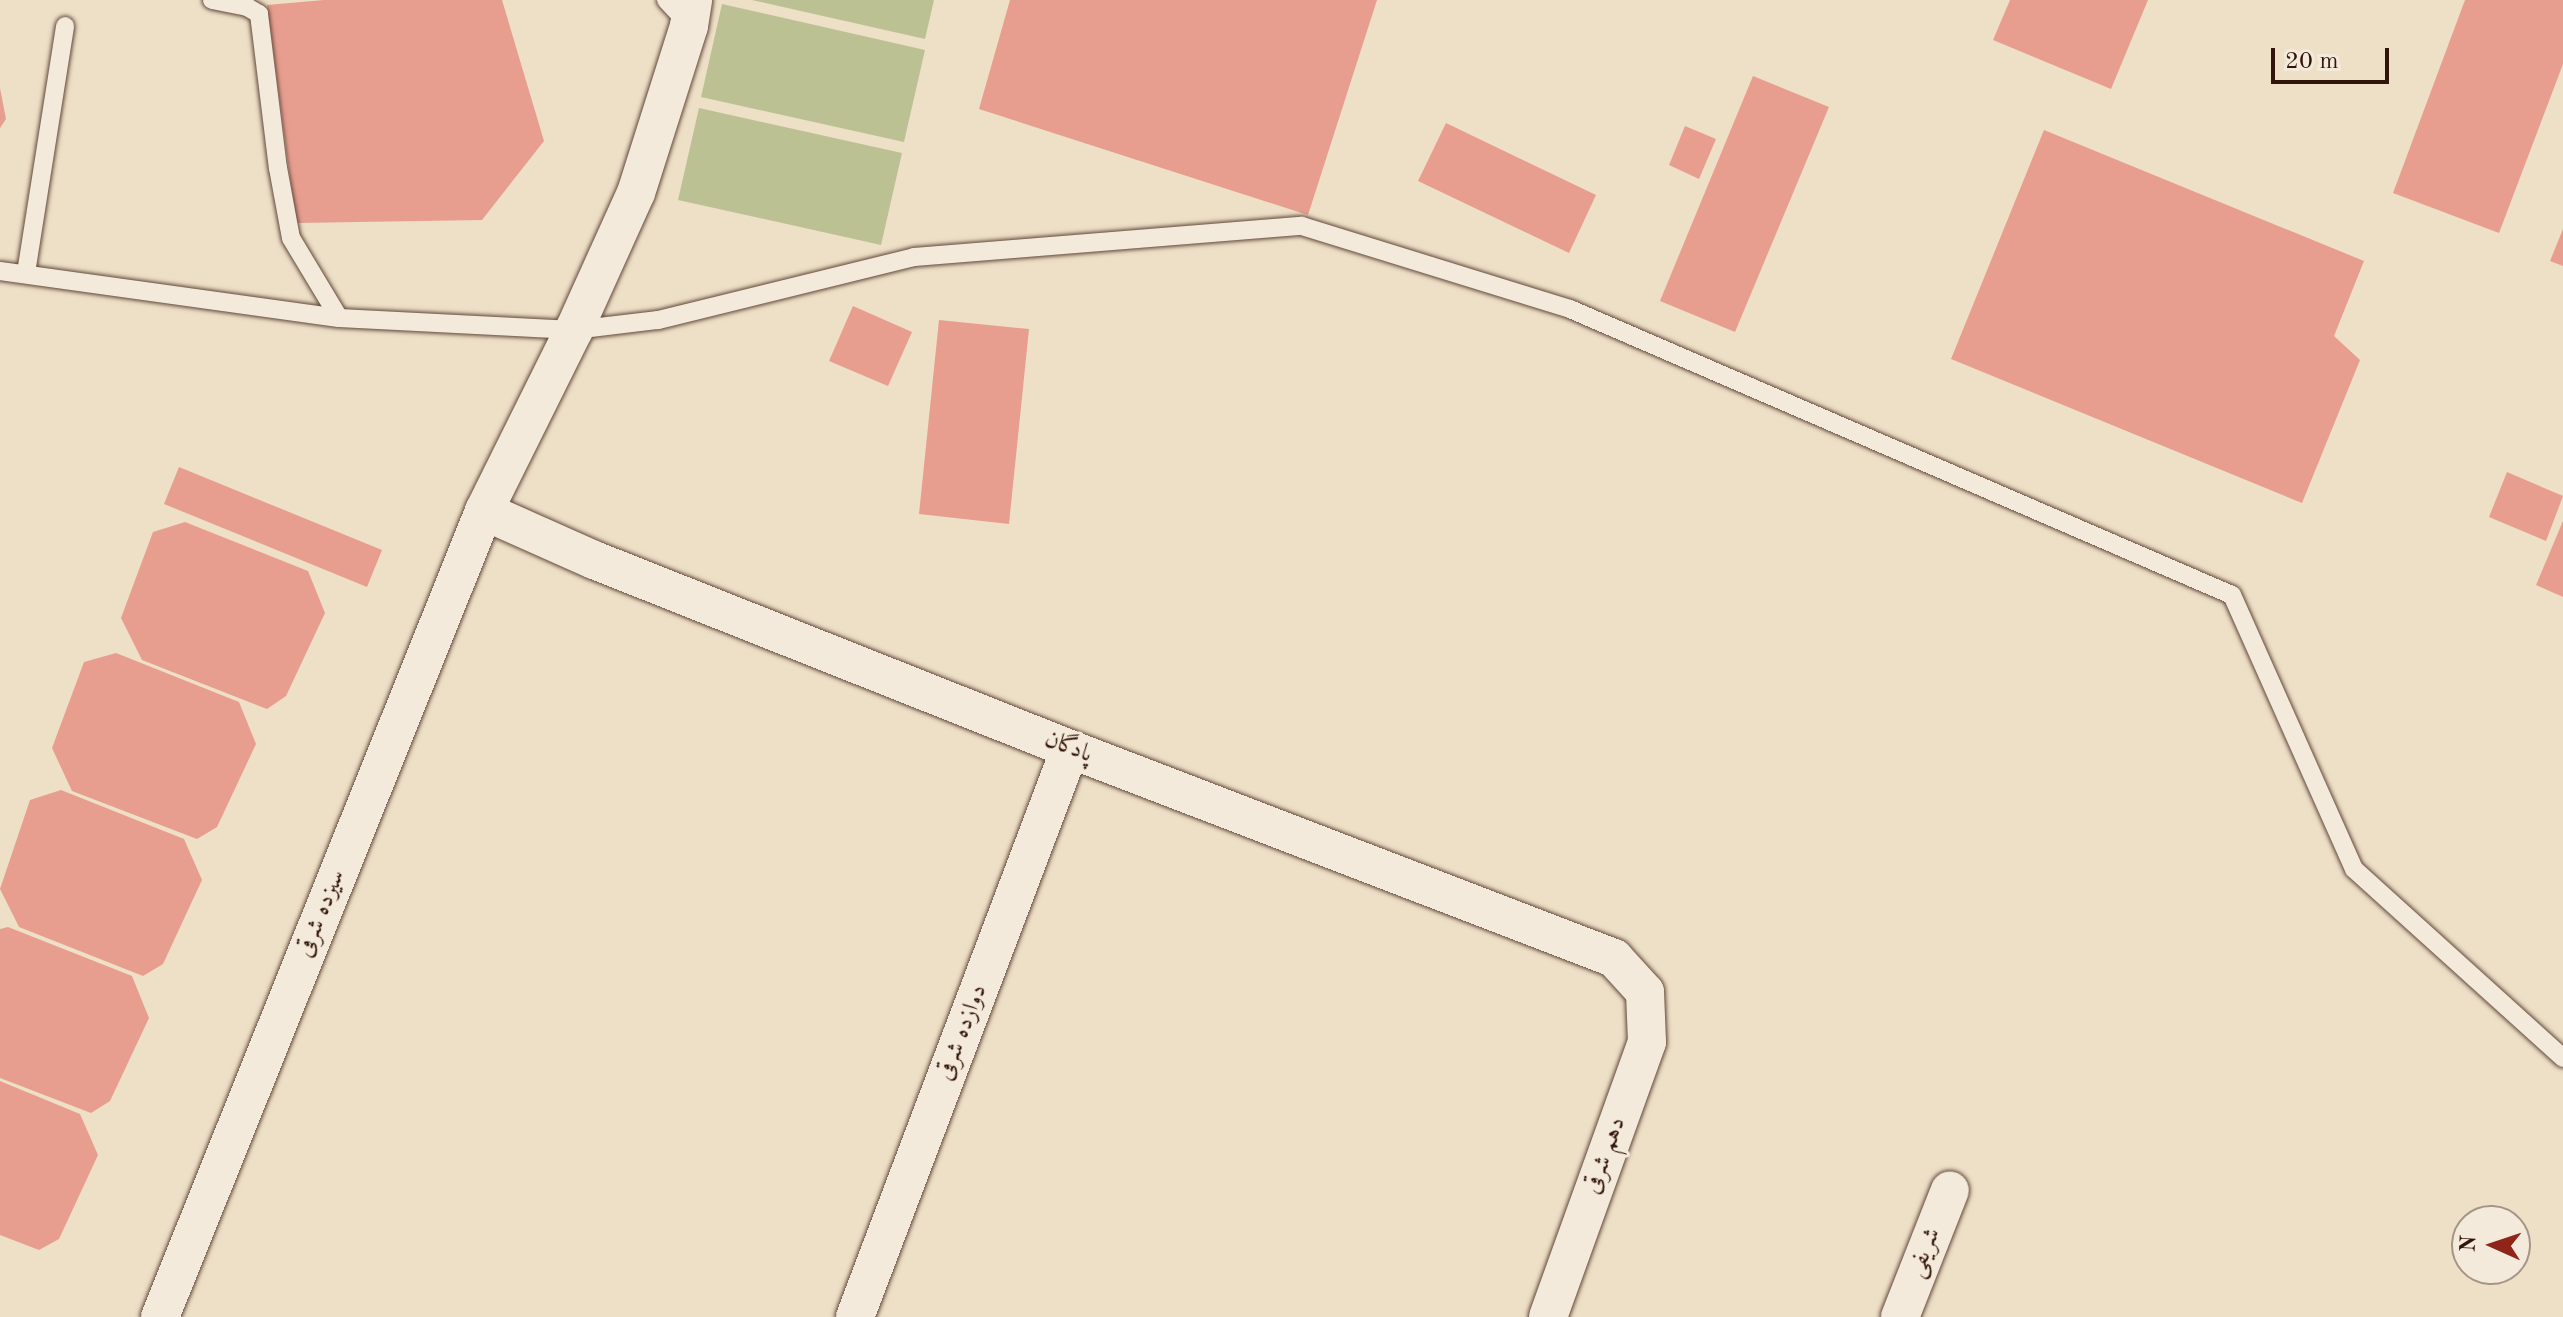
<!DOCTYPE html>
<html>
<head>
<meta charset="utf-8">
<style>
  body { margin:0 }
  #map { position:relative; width:2563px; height:1317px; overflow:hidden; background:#eedfc7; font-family:"Old Standard TT",Amiri,serif }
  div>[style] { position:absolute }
  .green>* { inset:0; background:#bcc193 }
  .building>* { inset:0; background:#e89e8f }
  .roads { filter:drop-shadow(0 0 2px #614839) drop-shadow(0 0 2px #614839) }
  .service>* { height:18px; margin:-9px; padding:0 9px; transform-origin:9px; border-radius:9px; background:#f4eadb }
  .minor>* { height:38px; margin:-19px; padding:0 19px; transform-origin:19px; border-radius:19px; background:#f4eadb }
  span { translate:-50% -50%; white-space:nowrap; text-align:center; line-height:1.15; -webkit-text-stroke:6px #f4eadb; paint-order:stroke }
  .street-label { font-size:24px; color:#32150a }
  .north { position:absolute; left:2451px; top:1205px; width:80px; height:80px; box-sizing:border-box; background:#f4eadb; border:2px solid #a69587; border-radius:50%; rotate:273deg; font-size:22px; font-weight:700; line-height:32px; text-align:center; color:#32150a }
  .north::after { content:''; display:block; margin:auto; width:28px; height:36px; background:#8f2418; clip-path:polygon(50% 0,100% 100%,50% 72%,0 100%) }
  .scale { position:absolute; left:2271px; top:48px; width:118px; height:36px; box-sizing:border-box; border:4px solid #32150a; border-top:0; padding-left:10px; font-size:24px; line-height:28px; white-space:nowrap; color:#32150a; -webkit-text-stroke:6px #f4eadb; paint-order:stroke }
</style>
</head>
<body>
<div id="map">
  <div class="green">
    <div style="clip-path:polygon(752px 0,934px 0,925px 39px)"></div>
    <div style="clip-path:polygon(722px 4px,925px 50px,904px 142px,701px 97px)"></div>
    <div style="clip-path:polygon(699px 108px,902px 153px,881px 245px,678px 200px)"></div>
  </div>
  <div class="building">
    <div style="clip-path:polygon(324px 0,502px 0,544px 141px,482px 220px,296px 223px,267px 5px)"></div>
    <div style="clip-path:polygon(1010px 0,1377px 0,1308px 215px,979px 109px)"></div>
    <div style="clip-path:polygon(2010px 0,2148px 0,2111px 89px,1993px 40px)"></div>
    <div style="clip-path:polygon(2465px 0,2563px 0,2563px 64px,2499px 233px,2393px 193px)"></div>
    <div style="clip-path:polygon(1753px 76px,1829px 107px,1735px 332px,1660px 301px)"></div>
    <div style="clip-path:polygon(0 88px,6px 119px,0 128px)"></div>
    <div style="clip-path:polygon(1446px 123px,1596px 195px,1569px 253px,1418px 181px)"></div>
    <div style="clip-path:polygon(1685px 126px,1716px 139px,1699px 179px,1669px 165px)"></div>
    <div style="clip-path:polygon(2044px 130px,2364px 261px,2334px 336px,2360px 360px,2302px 503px,1951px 359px)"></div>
    <div style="clip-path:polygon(2563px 229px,2563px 266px,2550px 261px)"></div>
    <div style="clip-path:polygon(853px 306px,912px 332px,888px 386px,829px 361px)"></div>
    <div style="clip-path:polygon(939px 320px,1029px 329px,1009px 524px,919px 514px)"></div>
    <div style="clip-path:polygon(179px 467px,382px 550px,367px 587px,164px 504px)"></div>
    <div style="clip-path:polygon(2507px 472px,2563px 496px,2546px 541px,2489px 517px)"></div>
    <div style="clip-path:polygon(2563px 521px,2563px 597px,2536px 585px)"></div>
    <div style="clip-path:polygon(185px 522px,308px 571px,325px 613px,286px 696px,267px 709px,142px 660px,121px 618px,153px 532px)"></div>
    <div style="clip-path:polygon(116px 653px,239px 702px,256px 744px,217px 827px,197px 839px,72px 791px,52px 748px,84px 662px)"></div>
    <div style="clip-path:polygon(61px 790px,184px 839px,202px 880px,163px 964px,143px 976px,19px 927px,0 889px,30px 800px)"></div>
    <div style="clip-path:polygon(8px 927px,132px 976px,149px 1018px,110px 1101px,91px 1113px,0 1078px,0 929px)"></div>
    <div style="clip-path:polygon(0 1081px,80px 1114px,98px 1155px,59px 1239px,39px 1250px,0 1235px)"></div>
  </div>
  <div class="roads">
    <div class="service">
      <div style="left:212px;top:0;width:36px;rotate:11deg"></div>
      <div style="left:247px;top:7px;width:14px;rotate:30deg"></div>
      <div style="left:259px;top:14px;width:155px;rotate:83deg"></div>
      <div style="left:278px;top:168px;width:71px;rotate:79.5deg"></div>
      <div style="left:291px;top:238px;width:93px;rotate:59deg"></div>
      <div style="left:666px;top:0;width:33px;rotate:47deg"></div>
      <div style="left:0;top:271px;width:342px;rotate:7.9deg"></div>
      <div style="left:339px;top:318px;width:235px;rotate:2.9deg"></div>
      <div style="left:574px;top:330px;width:85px;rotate:-6.8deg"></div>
      <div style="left:658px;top:320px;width:264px;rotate:-13.8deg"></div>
      <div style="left:914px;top:257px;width:389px;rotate:-4.6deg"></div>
      <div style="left:1302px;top:226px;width:281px;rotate:17.2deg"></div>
      <div style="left:1570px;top:309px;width:721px;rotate:23.37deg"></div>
      <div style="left:2232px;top:595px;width:300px;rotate:66deg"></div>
      <div style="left:2354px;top:869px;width:282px;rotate:42.1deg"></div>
      <div style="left:26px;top:273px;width:250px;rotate:-81deg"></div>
    </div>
    <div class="minor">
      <div style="left:484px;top:511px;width:120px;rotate:24deg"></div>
      <div style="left:594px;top:560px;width:512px;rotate:21.66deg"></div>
      <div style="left:1070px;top:749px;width:583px;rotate:21.02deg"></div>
      <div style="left:1614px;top:958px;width:46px;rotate:47.6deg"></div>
      <div style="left:1645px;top:992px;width:50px;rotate:87.7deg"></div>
      <div style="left:1647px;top:1042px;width:292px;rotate:109.8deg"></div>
      <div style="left:160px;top:1317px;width:869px;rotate:-68.1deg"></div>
      <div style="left:484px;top:511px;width:202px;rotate:-63.6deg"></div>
      <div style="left:574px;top:330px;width:150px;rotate:-65.7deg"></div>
      <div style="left:636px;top:193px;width:175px;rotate:-72.4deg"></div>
      <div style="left:689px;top:26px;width:26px;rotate:-81deg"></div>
      <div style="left:855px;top:1317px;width:607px;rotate:-69.27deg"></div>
      <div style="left:1900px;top:1317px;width:136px;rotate:-68.5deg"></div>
    </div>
  </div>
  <div class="street-label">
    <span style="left:1068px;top:748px;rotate:21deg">پادگان</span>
    <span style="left:322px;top:914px;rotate:-68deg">سیزده شرقی</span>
    <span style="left:963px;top:1033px;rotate:-69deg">دوازده شرقی</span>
    <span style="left:1606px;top:1156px;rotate:-70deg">دهم شرقی</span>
    <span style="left:1925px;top:1253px;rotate:-68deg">شریفی</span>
  </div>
  <div class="north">N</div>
  <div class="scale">20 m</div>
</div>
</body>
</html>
